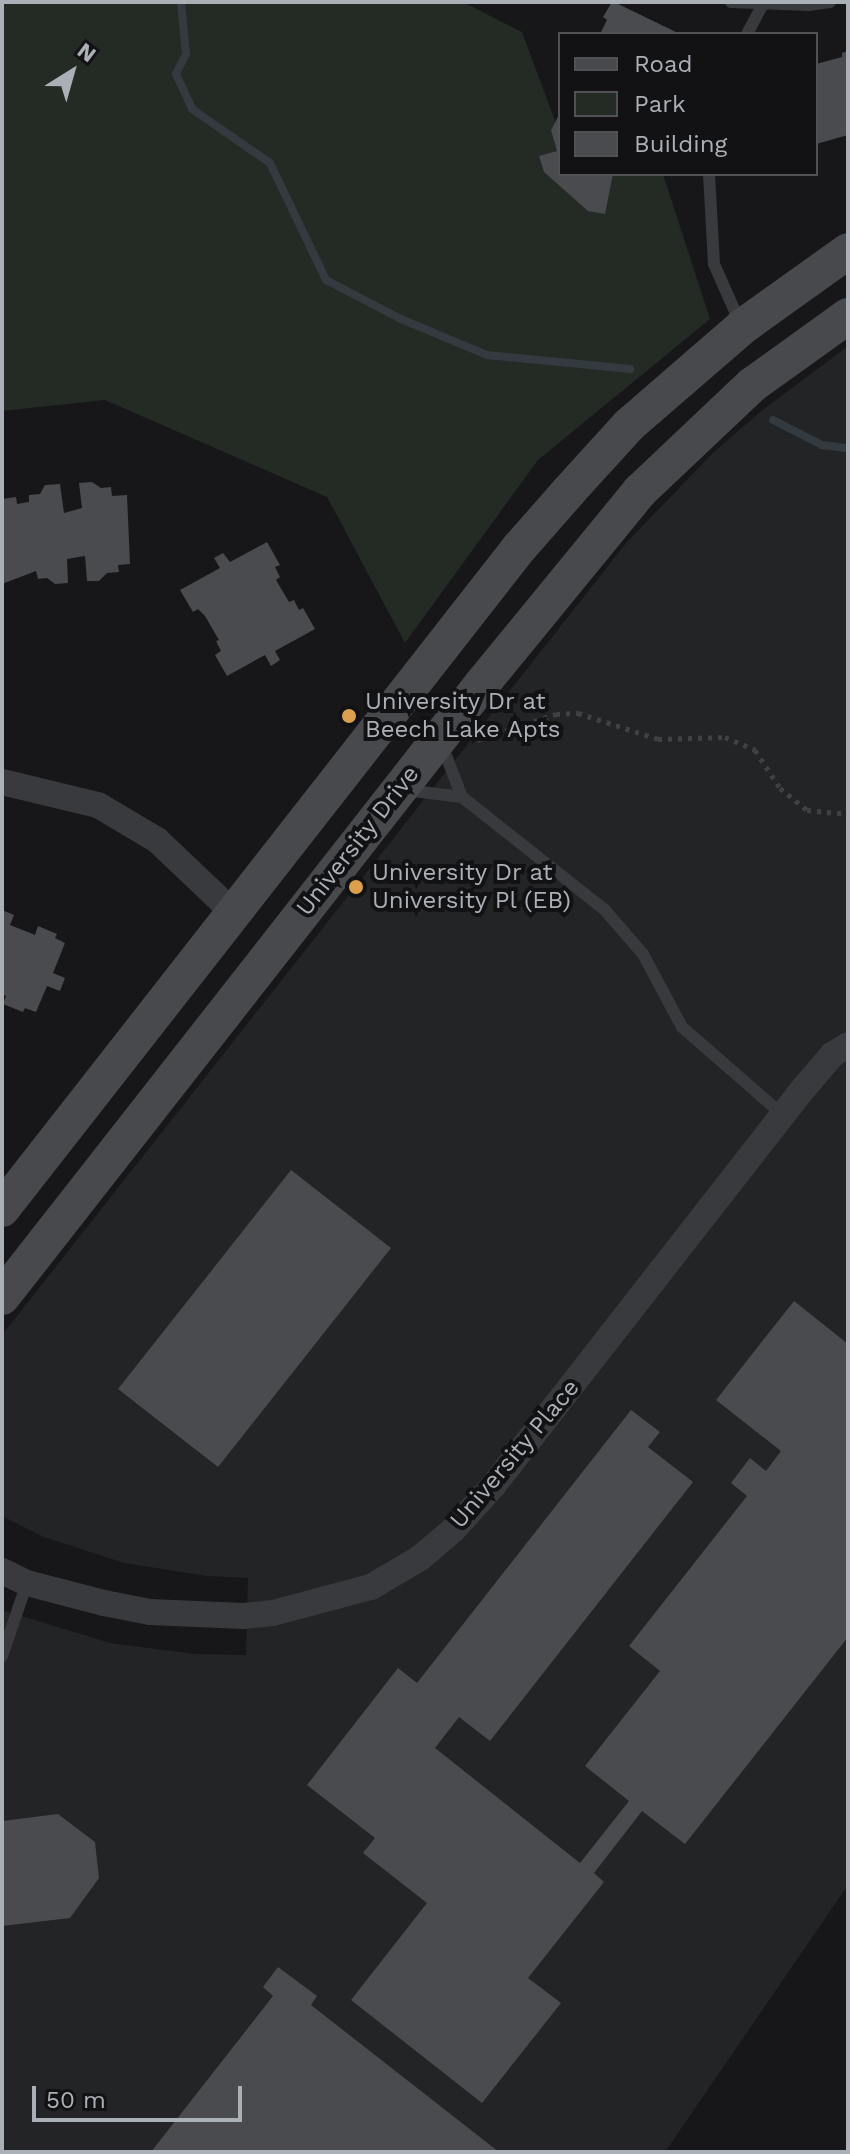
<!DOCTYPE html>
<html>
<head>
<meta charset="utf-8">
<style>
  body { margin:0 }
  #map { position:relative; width:850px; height:2154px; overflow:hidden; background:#171719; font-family:"Work Sans",sans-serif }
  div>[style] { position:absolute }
  .built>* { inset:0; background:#232426 }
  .green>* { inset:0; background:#242a24 }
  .stream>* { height:8px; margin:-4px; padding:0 4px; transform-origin:4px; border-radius:4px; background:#333b40 }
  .building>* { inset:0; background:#494b4e }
  .path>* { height:5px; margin-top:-2.5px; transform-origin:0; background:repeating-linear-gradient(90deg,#3f4144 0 4px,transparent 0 10px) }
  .lane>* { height:12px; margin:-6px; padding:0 6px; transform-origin:6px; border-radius:6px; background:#393a3d }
  .street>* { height:26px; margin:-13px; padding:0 13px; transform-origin:13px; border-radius:13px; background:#393a3d }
  .secondary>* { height:36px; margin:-18px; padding:0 18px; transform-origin:18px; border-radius:18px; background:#47494d }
  .dots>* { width:22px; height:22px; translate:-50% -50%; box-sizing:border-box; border:4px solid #121214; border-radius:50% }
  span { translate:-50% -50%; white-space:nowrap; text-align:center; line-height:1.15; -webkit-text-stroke:8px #121214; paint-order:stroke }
  .poi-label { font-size:24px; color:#abb0b7 }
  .left { translate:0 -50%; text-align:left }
  .street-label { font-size:24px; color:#abb0b7 }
  .frame { position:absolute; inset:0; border:4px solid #abb0b7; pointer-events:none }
  .legend { position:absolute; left:558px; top:32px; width:260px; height:144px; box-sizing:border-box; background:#121214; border:2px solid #4f5155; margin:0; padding:10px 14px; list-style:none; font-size:24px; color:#abb0b7 }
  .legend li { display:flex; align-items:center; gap:16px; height:40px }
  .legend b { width:40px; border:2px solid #4f5155 }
  .north { position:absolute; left:32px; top:32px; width:80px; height:80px; -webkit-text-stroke:6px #121214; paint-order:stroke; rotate:37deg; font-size:22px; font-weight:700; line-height:32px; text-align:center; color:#abb0b7 }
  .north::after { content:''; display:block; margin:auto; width:28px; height:36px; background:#abb0b7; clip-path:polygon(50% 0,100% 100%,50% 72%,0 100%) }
  .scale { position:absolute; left:32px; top:2086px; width:210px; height:36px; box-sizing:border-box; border:4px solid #abb0b7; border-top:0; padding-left:10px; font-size:24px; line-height:28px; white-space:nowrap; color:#abb0b7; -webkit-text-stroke:6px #121214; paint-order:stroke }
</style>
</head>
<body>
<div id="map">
  <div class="built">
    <div style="clip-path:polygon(848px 346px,848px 1885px,665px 2152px,2px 2152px,2px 1610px,110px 1643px,194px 1654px,246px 1655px,248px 1578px,207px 1576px,124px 1563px,44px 1537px,2px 1516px,2px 1335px,627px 542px,713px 453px,760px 412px)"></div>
  </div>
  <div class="green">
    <div style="clip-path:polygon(2px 2px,463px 2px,522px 32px,560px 134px,560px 174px,663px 174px,710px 319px,538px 460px,405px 643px,327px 497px,105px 400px,2px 411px)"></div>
  </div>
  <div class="stream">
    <div style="left:181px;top:2px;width:52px;rotate:84.5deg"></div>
    <div style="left:186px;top:54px;width:22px;rotate:117deg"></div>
    <div style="left:176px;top:74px;width:38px;rotate:65deg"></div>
    <div style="left:192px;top:109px;width:95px;rotate:34.7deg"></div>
    <div style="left:270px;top:163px;width:130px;rotate:64.4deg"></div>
    <div style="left:326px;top:280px;width:85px;rotate:27.5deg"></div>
    <div style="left:401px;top:319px;width:93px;rotate:22.7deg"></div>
    <div style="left:487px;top:355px;width:144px;rotate:5.6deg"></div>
    <div style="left:773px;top:420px;width:55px;rotate:27deg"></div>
    <div style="left:822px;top:445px;width:26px;rotate:7deg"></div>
  </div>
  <div class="building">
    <div style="clip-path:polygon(612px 2px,614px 2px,680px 34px,600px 34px,607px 20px,603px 17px)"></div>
    <div style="clip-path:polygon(848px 51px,848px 135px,816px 144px,816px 64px,842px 57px,842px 53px)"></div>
    <div style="clip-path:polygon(560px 113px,560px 174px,613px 174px,605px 214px,588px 211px,544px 172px,539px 156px,557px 151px,551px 130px)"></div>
    <div style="clip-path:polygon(92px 482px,101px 488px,111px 487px,112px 496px,127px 495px,130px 564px,118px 565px,119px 572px,107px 573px,99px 581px,87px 581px,85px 556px,67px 559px,68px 583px,55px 584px,47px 578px,38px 579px,36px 571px,2px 584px,2px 499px,16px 497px,17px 504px,29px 502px,29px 495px,40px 494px,45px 485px,60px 484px,64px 513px,82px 508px,79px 483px)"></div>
    <div style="clip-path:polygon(267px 542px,280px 565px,275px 567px,280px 577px,276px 580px,289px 602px,294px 600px,299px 610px,303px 608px,315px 629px,275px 651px,280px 660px,271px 666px,265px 655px,227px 676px,215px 655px,221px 651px,216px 641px,219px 640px,205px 616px,198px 609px,193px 612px,180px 590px,220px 568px,214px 558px,223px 553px,230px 562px)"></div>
    <div style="clip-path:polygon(2px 910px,14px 915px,10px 925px,35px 935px,38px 926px,57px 934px,55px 938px,65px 943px,53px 973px,65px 978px,60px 991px,47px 986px,36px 1012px,25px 1008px,23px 1012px,3px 1004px,6px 996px,2px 994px)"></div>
    <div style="clip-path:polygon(291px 1170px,391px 1248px,218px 1467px,118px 1389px)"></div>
    <div style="clip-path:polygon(794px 1301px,848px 1344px,848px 1637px,685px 1844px,642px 1811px,594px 1873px,604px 1882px,528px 1978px,561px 2003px,482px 2103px,351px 2000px,427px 1903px,363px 1853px,375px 1838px,307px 1785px,398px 1668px,417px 1683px,631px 1410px,660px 1432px,648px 1447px,693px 1482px,490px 1741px,459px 1717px,435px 1748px,580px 1863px,629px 1801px,585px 1766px,660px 1671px,629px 1646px,747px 1496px,731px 1483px,750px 1458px,766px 1471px,781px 1451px,716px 1400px)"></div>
    <div style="clip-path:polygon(58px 1814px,95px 1842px,99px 1878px,70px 1918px,2px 1926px,2px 1821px)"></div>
    <div style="clip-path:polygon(278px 1967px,317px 1996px,311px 2005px,499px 2152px,151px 2152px,273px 1996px,263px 1987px)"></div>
  </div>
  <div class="path">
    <div style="left:477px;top:740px;width:83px;rotate:-18.2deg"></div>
    <div style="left:556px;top:714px;width:22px;rotate:-3deg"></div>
    <div style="left:578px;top:713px;width:84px;rotate:18deg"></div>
    <div style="left:658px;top:739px;width:67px;rotate:-1.7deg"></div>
    <div style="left:725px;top:737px;width:33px;rotate:23deg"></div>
    <div style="left:755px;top:750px;width:45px;rotate:56.7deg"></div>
    <div style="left:780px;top:788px;width:35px;rotate:39deg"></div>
    <div style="left:807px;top:810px;width:41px;rotate:5.6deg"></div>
  </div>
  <div class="lane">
    <div style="left:731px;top:2px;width:78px;rotate:2.2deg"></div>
    <div style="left:809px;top:5px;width:21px;rotate:-8deg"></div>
    <div style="left:747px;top:34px;width:34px;rotate:-62deg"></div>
    <div style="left:709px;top:174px;width:90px;rotate:86.8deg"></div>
    <div style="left:714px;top:264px;width:67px;rotate:66.1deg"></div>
    <div style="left:442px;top:745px;width:56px;rotate:69deg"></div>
    <div style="left:462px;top:797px;width:181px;rotate:38.3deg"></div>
    <div style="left:604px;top:909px;width:60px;rotate:49.1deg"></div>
    <div style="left:643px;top:954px;width:83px;rotate:61.9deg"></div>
    <div style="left:682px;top:1027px;width:134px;rotate:41.1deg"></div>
    <div style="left:406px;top:790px;width:56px;rotate:7.1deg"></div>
    <div style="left:2px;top:1656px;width:77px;rotate:-71.1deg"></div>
  </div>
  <div class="street">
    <div style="left:2px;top:782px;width:99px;rotate:13.5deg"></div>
    <div style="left:98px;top:805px;width:69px;rotate:30.7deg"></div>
    <div style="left:157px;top:840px;width:106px;rotate:43.5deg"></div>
    <div style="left:2px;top:1571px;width:28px;rotate:26deg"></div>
    <div style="left:27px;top:1583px;width:80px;rotate:14.6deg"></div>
    <div style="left:104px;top:1603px;width:47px;rotate:11.1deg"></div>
    <div style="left:150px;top:1612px;width:94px;rotate:2.4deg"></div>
    <div style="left:244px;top:1616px;width:29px;rotate:-6deg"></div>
    <div style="left:273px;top:1613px;width:101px;rotate:-14.9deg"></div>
    <div style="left:371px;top:1587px;width:57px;rotate:-30.6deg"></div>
    <div style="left:420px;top:1558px;width:43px;rotate:-40.3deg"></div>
    <div style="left:453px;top:1530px;width:59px;rotate:-47.7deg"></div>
    <div style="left:493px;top:1486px;width:504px;rotate:-52.02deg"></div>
    <div style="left:803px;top:1089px;width:45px;rotate:-49.5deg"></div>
    <div style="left:832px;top:1055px;width:19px;rotate:-32deg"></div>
  </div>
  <div class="secondary">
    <div style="left:2px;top:1209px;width:839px;rotate:-51.97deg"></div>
    <div style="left:519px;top:548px;width:76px;rotate:-48.7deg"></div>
    <div style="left:569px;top:491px;width:89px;rotate:-47.7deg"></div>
    <div style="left:629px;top:425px;width:150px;rotate:-40.9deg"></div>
    <div style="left:742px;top:327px;width:130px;rotate:-35.6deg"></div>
    <div style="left:2px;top:1297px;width:779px;rotate:-51.94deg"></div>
    <div style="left:482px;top:684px;width:249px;rotate:-50.7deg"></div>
    <div style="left:640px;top:491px;width:154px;rotate:-43.4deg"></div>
    <div style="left:752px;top:385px;width:118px;rotate:-35.7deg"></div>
  </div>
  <div class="dots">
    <div style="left:349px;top:716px;background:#db9f4d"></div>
    <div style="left:356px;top:887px;background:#db9f4d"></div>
  </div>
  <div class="poi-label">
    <span class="left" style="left:365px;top:716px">University Dr at<br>Beech Lake Apts</span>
    <span class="left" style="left:372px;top:887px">University Dr at<br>University Pl (EB)</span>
  </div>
  <div class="street-label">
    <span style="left:358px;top:841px;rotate:-52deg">University Drive</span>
    <span style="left:515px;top:1454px;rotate:-50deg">University Place</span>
  </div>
  <div class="frame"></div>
  <ul class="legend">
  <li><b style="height:10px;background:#47494d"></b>Road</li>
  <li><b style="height:22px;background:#242a24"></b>Park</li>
  <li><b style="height:22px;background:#494b4e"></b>Building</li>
  </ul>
  <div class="north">N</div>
  <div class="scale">50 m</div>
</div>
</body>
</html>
